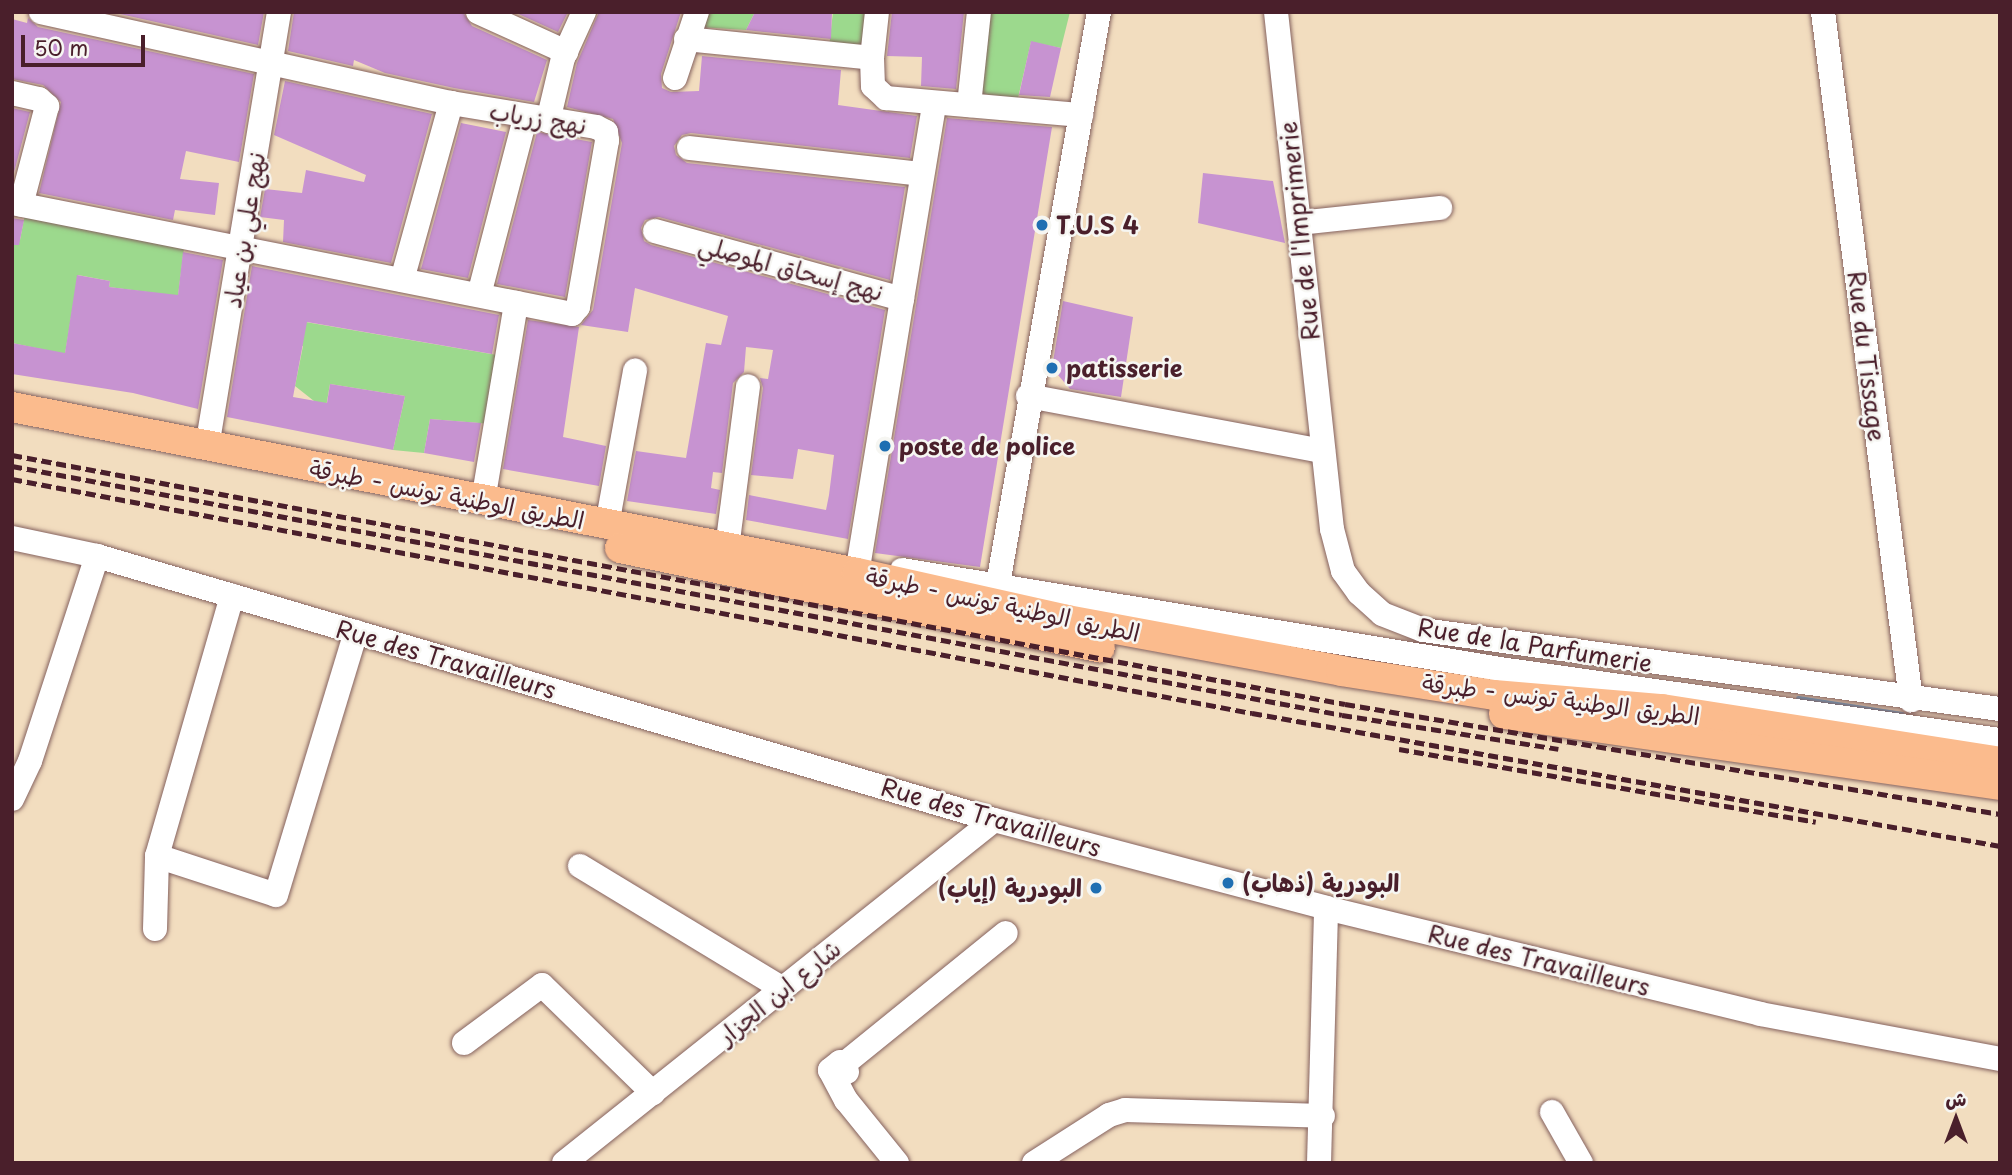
<!DOCTYPE html>
<html>
<head>
<meta charset="utf-8">
<style>
  body { margin:0 }
  #map { position:relative; width:2012px; height:1175px; overflow:hidden; background:#f2ddbf; font-family:"Playpen Sans","Playpen Sans Arabic",sans-serif }
  div>[style] { position:absolute }
  .green>* { inset:0; background:#9cd98d }
  .stream>* { height:5px; margin:-2.5px; padding:0 2.5px; transform-origin:2.5px; border-radius:2.5px; background:#62a9d9 }
  .building>* { inset:0; background:#c793d1 }
  .roads { filter:drop-shadow(0 0 2px #85625f) drop-shadow(0 0 2px #85625f) }
  .minor>* { height:24px; margin:-12px; padding:0 12px; transform-origin:12px; border-radius:12px; background:#fff }
  .major>* { height:30px; margin:-15px; padding:0 15px; transform-origin:15px; border-radius:15px; background:#fbbb8d }
  .rail>* { height:5px; margin-top:-2.5px; transform-origin:0; background:repeating-linear-gradient(90deg,#4a1f2b 0 10px,transparent 0 15px) }
  .dots>* { width:19px; height:19px; translate:-50% -50%; box-sizing:border-box; border:4px solid #f6f6f2; border-radius:50% }
  span { translate:-50% -50%; white-space:nowrap; text-align:center; line-height:1.15; -webkit-text-stroke:5px #f6f6f2; paint-order:stroke }
  .street-label { font-size:24px; color:#4a1f2b }
  .poi-label { font-size:24px; color:#4a1f2b; font-weight:700 }
  .left { translate:0 -50%; text-align:left }
  .right { translate:-100% -50%; text-align:right }
  .frame { position:absolute; inset:0; border:14px solid #4a1f2b; pointer-events:none }
  .north { position:absolute; left:1921px; top:1084px; width:70px; height:70px; -webkit-text-stroke:5px #f6f6f2; paint-order:stroke; rotate:0deg; font-size:19px; font-weight:700; line-height:28px; text-align:center; color:#4a1f2b }
  .north::after { content:''; display:block; margin:auto; width:24px; height:32px; background:#4a1f2b; clip-path:polygon(50% 0,100% 100%,50% 72%,0 100%) }
  .scale { position:absolute; left:21px; top:35px; width:124px; height:32px; box-sizing:border-box; border:4px solid #4a1f2b; border-top:0; padding-left:9px; font-size:21px; line-height:24px; white-space:nowrap; color:#4a1f2b; -webkit-text-stroke:5px #f6f6f2; paint-order:stroke }
</style>
</head>
<body>
<div id="map">
  <div class="green">
    <div style="clip-path:polygon(704px 12px,755px 12px,746px 30px,698px 27px)"></div>
    <div style="clip-path:polygon(833px 12px,871px 12px,867px 45px,829px 47px)"></div>
    <div style="clip-path:polygon(983px 12px,1070px 12px,1061px 48px,1031px 42px,1018px 98px,973px 93px)"></div>
    <div style="clip-path:polygon(25px 214px,184px 248px,178px 296px,109px 287px,110px 281px,78px 275px,65px 354px,12px 343px,12px 239px,20px 240px)"></div>
    <div style="clip-path:polygon(288px 319px,497px 355px,491px 424px,430px 419px,424px 453px,393px 450px,405px 396px,330px 384px,326px 407px,314px 401px,295px 386px,303px 346px,286px 342px)"></div>
  </div>
  <div class="stream">
    <div style="left:1798px;top:698px;width:105px;rotate:8.7deg"></div>
  </div>
  <div class="building">
    <div style="clip-path:polygon(111px 12px,264px 12px,258px 45px)"></div>
    <div style="clip-path:polygon(294px 12px,463px 12px,472px 26px,547px 60px,534px 102px,454px 88px,385px 73px,354px 60px,353px 66px,288px 51px)"></div>
    <div style="clip-path:polygon(514px 12px,568px 12px,558px 32px)"></div>
    <div style="clip-path:polygon(599px 12px,681px 12px,661px 74px,662px 88px,671px 92px,699px 91px,702px 56px,841px 70px,838px 105px,917px 116px,910px 158px,691px 133px,682px 135px,674px 146px,676px 155px,687px 163px,905px 187px,890px 280px,659px 217px,645px 220px,641px 228px,644px 241px,651px 245px,885px 310px,848px 539px,746px 520px,749px 495px,826px 510px,829px 495px,834px 455px,798px 449px,793px 479px,751px 475px,763px 388px,760px 378px,768px 379px,773px 350px,746px 347px,744px 372px,733px 383px,722px 473px,713px 472px,711px 488px,720px 490px,716px 514px,627px 501px,636px 451px,686px 458px,706px 343px,721px 345px,728px 316px,635px 288px,628px 332px,581px 325px,593px 310px,622px 143px,613px 119px,567px 107px,577px 63px)"></div>
    <div style="clip-path:polygon(755px 12px,832px 12px,831px 39px,746px 30px)"></div>
    <div style="clip-path:polygon(892px 12px,964px 12px,956px 89px,921px 86px,922px 57px,887px 56px)"></div>
    <div style="clip-path:polygon(28px 18px,38px 27px,254px 74px,239px 162px,186px 151px,180px 179px,219px 183px,215px 215px,175px 210px,173px 220px,39px 193px,61px 102px,43px 85px,12px 79px,12px 19px,27px 23px)"></div>
    <div style="clip-path:polygon(1031px 41px,1061px 48px,1050px 97px,1019px 95px)"></div>
    <div style="clip-path:polygon(285px 81px,432px 114px,391px 263px,283px 242px,284px 220px,260px 217px,265px 189px,302px 193px,306px 170px,364px 182px,366px 175px,274px 135px)"></div>
    <div style="clip-path:polygon(12px 108px,30px 112px,12px 180px)"></div>
    <div style="clip-path:polygon(947px 118px,1052px 127px,980px 567px,875px 553px)"></div>
    <div style="clip-path:polygon(461px 123px,506px 132px,468px 278px,421px 269px)"></div>
    <div style="clip-path:polygon(537px 132px,592px 142px,565px 297px,497px 284px)"></div>
    <div style="clip-path:polygon(1203px 173px,1273px 181px,1285px 243px,1198px 223px)"></div>
    <div style="clip-path:polygon(12px 218px,24px 220px,19px 245px,12px 245px)"></div>
    <div style="clip-path:polygon(183px 252px,223px 260px,198px 409px,133px 393px,12px 374px,12px 343px,65px 353px,77px 275px,110px 281px,109px 287px,178px 295px)"></div>
    <div style="clip-path:polygon(252px 266px,499px 315px,492px 354px,307px 322px,293px 397px,327px 403px,330px 384px,405px 396px,393px 450px,227px 417px)"></div>
    <div style="clip-path:polygon(1063px 301px,1133px 317px,1121px 397px,1070px 389px,1052px 368px)"></div>
    <div style="clip-path:polygon(528px 320px,579px 327px,563px 437px,606px 446px,599px 486px,503px 469px)"></div>
    <div style="clip-path:polygon(430px 419px,481px 423px,474px 462px,424px 453px)"></div>
  </div>
  <div class="roads">
    <div class="minor">
      <div style="left:478px;top:12px;width:97px;rotate:24.4deg"></div>
      <div style="left:1276px;top:12px;width:520px;rotate:83.82deg"></div>
      <div style="left:1332px;top:529px;width:43px;rotate:75.3deg"></div>
      <div style="left:1343px;top:571px;width:27px;rotate:54deg"></div>
      <div style="left:1359px;top:593px;width:31px;rotate:42deg"></div>
      <div style="left:1382px;top:614px;width:44px;rotate:21.3deg"></div>
      <div style="left:1423px;top:630px;width:582px;rotate:7.8deg"></div>
      <div style="left:1823px;top:12px;width:694px;rotate:82.71deg"></div>
      <div style="left:686px;top:39px;width:187px;rotate:5.8deg"></div>
      <div style="left:872px;top:58px;width:46px;rotate:-83.8deg"></div>
      <div style="left:872px;top:58px;width:28px;rotate:88deg"></div>
      <div style="left:873px;top:86px;width:18px;rotate:43deg"></div>
      <div style="left:886px;top:98px;width:196px;rotate:5deg"></div>
      <div style="left:675px;top:78px;width:70px;rotate:-71.6deg"></div>
      <div style="left:12px;top:93px;width:28px;rotate:13deg"></div>
      <div style="left:39px;top:99px;width:11px;rotate:41deg"></div>
      <div style="left:47px;top:106px;width:102px;rotate:104.7deg"></div>
      <div style="left:969px;top:105px;width:94px;rotate:-83.9deg"></div>
      <div style="left:548px;top:121px;width:65px;rotate:-76.6deg"></div>
      <div style="left:563px;top:58px;width:51px;rotate:-65.5deg"></div>
      <div style="left:689px;top:148px;width:232px;rotate:6.4deg"></div>
      <div style="left:12px;top:203px;width:571px;rotate:11.21deg"></div>
      <div style="left:572px;top:314px;width:9px;rotate:-49deg"></div>
      <div style="left:578px;top:307px;width:169px;rotate:-80.1deg"></div>
      <div style="left:607px;top:141px;width:9px;rotate:-96deg"></div>
      <div style="left:606px;top:132px;width:11px;rotate:-153deg"></div>
      <div style="left:596px;top:127px;width:147px;rotate:-170.6deg"></div>
      <div style="left:451px;top:103px;width:420px;rotate:-167.5deg"></div>
      <div style="left:1299px;top:223px;width:142px;rotate:-6.1deg"></div>
      <div style="left:655px;top:231px;width:256px;rotate:15.4deg"></div>
      <div style="left:902px;top:299px;width:278px;rotate:99.3deg"></div>
      <div style="left:402px;top:280px;width:184px;rotate:-74.5deg"></div>
      <div style="left:479px;top:295px;width:183px;rotate:-75.4deg"></div>
      <div style="left:902px;top:299px;width:197px;rotate:-80.6deg"></div>
      <div style="left:1028px;top:396px;width:300px;rotate:10.6deg"></div>
      <div style="left:207px;top:447px;width:441px;rotate:-80.6deg"></div>
      <div style="left:483px;top:501px;width:201px;rotate:-80.5deg"></div>
      <div style="left:607px;top:525px;width:157px;rotate:-79.7deg"></div>
      <div style="left:12px;top:538px;width:87px;rotate:12deg"></div>
      <div style="left:97px;top:556px;width:935px;rotate:16.4deg"></div>
      <div style="left:994px;top:820px;width:343px;rotate:14.8deg"></div>
      <div style="left:1326px;top:908px;width:447px;rotate:13.7deg"></div>
      <div style="left:1760px;top:1014px;width:244px;rotate:10.6deg"></div>
      <div style="left:727px;top:548px;width:163px;rotate:-82.6deg"></div>
      <div style="left:902px;top:570px;width:606px;rotate:9.4deg"></div>
      <div style="left:1500px;top:669px;width:505px;rotate:8.08deg"></div>
      <div style="left:995px;top:601px;width:598px;rotate:-79.99deg"></div>
      <div style="left:12px;top:799px;width:42px;rotate:-64.7deg"></div>
      <div style="left:30px;top:761px;width:216px;rotate:-71.9deg"></div>
      <div style="left:157px;top:856px;width:125px;rotate:18.1deg"></div>
      <div style="left:276px;top:895px;width:275px;rotate:-73.1deg"></div>
      <div style="left:580px;top:866px;width:237px;rotate:31.2deg"></div>
      <div style="left:155px;top:929px;width:73px;rotate:-88.4deg"></div>
      <div style="left:157px;top:856px;width:271px;rotate:-73.9deg"></div>
      <div style="left:464px;top:1043px;width:97px;rotate:-36.6deg"></div>
      <div style="left:542px;top:985px;width:155px;rotate:44.2deg"></div>
      <div style="left:844px;top:1064px;width:208px;rotate:-39deg"></div>
      <div style="left:847px;top:1072px;width:12px;rotate:-125deg"></div>
      <div style="left:840px;top:1062px;width:13px;rotate:141deg"></div>
      <div style="left:830px;top:1070px;width:34px;rotate:62deg"></div>
      <div style="left:846px;top:1100px;width:81px;rotate:51deg"></div>
      <div style="left:1552px;top:1112px;width:59px;rotate:60.4deg"></div>
      <div style="left:564px;top:1163px;width:550px;rotate:-38.58deg"></div>
      <div style="left:1034px;top:1163px;width:89px;rotate:-32.6deg"></div>
      <div style="left:1109px;top:1115px;width:17px;rotate:-17deg"></div>
      <div style="left:1125px;top:1110px;width:198px;rotate:1.7deg"></div>
      <div style="left:1319px;top:1163px;width:255px;rotate:-88.4deg"></div>
    </div>
    <div class="major">
      <div style="left:12px;top:407px;width:861px;rotate:11.11deg"></div>
      <div style="left:857px;top:573px;width:215px;rotate:12.6deg"></div>
      <div style="left:1067px;top:620px;width:279px;rotate:10.5deg"></div>
      <div style="left:1341px;top:671px;width:155px;rotate:8.9deg"></div>
      <div style="left:1494px;top:695px;width:169px;rotate:4.8deg"></div>
      <div style="left:1662px;top:709px;width:342px;rotate:8.9deg"></div>
      <div style="left:620px;top:548px;width:490px;rotate:11.7deg"></div>
      <div style="left:1504px;top:714px;width:501px;rotate:8.15deg"></div>
    </div>
  </div>
  <div class="rail">
    <div style="left:12px;top:455px;width:1356px;rotate:10.58deg"></div>
    <div style="left:1345px;top:704px;width:664px;rotate:9.53deg"></div>
    <div style="left:12px;top:466px;width:1353px;rotate:10.6deg"></div>
    <div style="left:1342px;top:715px;width:219px;rotate:8.9deg"></div>
    <div style="left:12px;top:479px;width:1262px;rotate:10.69deg"></div>
    <div style="left:1252px;top:713px;width:760px;rotate:10.08deg"></div>
    <div style="left:1399px;top:749px;width:423px;rotate:9.9deg"></div>
  </div>
  <div class="dots">
    <div style="left:1042px;top:225px;background:#1f6fb2"></div>
    <div style="left:1052px;top:368px;background:#1f6fb2"></div>
    <div style="left:885px;top:446px;background:#1f6fb2"></div>
    <div style="left:1228px;top:883px;background:#1f6fb2"></div>
    <div style="left:1096px;top:888px;background:#1f6fb2"></div>
  </div>
  <div class="street-label">
    <span style="left:538px;top:118px;rotate:9deg">نهج زرياب</span>
    <span style="left:244px;top:230px;rotate:-81deg">نهج علي بن عياد</span>
    <span style="left:1299px;top:231px;rotate:-96deg">Rue de l'Imprimerie</span>
    <span style="left:791px;top:268px;rotate:15deg">نهج إسحاق الموصلي</span>
    <span style="left:1867px;top:356px;rotate:83deg">Rue du Tissage</span>
    <span style="left:447px;top:494px;rotate:11deg">الطريق الوطنية تونس - طبرقة</span>
    <span style="left:1003px;top:604px;rotate:12deg">الطريق الوطنية تونس - طبرقة</span>
    <span style="left:1535px;top:645px;rotate:9deg">Rue de la Parfumerie</span>
    <span style="left:446px;top:659px;rotate:16deg">Rue des Travailleurs</span>
    <span style="left:1561px;top:699px;rotate:7deg">الطريق الوطنية تونس - طبرقة</span>
    <span style="left:991px;top:817px;rotate:16deg">Rue des Travailleurs</span>
    <span style="left:1539px;top:960px;rotate:14deg">Rue des Travailleurs</span>
    <span style="left:779px;top:992px;rotate:-39deg">شارع ابن الجزار</span>
  </div>
  <div class="poi-label">
    <span class="left" style="left:1056px;top:225px">T.U.S 4</span>
    <span class="left" style="left:1066px;top:368px">patisserie</span>
    <span class="left" style="left:899px;top:446px">poste de police</span>
    <span class="left" style="left:1242px;top:883px">البودرية (ذهاب)</span>
    <span class="right" style="left:1082px;top:888px">البودرية (إياب)</span>
  </div>
  <div class="frame"></div>
  <div class="north">ش</div>
  <div class="scale">50 m</div>
</div>
</body>
</html>
